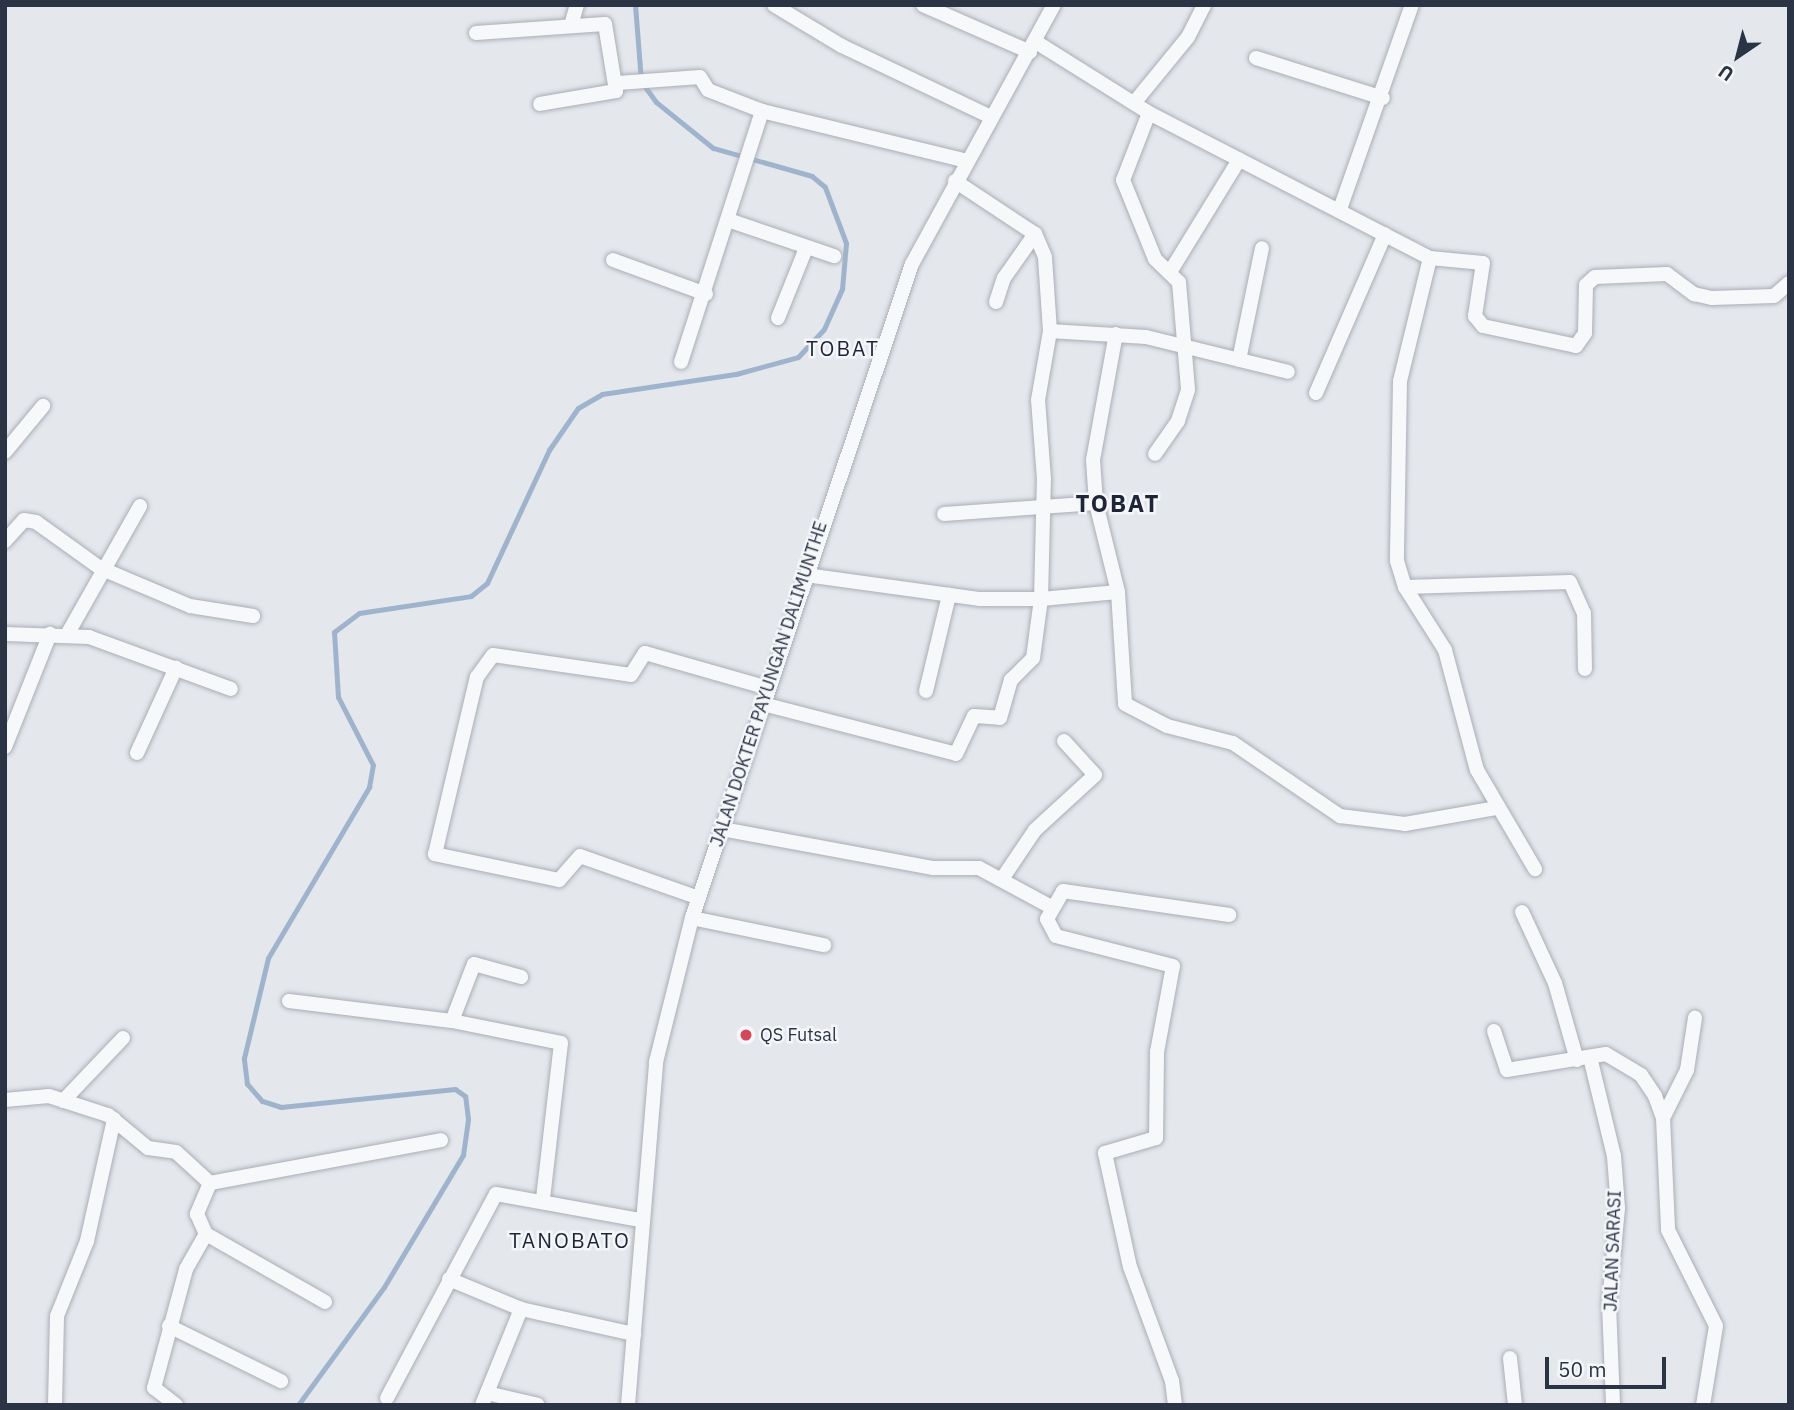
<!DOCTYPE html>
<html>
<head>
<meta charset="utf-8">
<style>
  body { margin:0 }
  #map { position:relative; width:1794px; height:1410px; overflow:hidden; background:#e4e7ec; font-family:"IBM Plex Sans",sans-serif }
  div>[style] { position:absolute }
  .stream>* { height:5px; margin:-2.5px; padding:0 2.5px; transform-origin:2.5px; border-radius:2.5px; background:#9fb4cc }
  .roads { filter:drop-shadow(0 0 2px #a9aeb7) drop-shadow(0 0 2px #a9aeb7) }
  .street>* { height:14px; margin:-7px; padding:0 7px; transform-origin:7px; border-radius:7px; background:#f7f8fa }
  .dots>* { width:19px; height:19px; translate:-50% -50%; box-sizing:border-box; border:4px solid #f4f6f9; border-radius:50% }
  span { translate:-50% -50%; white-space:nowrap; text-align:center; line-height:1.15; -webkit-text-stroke:5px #f4f6f9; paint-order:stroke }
  .street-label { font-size:18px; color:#2b3445 }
  .poi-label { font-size:18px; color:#2b3445 }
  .left { translate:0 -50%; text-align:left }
  .quarter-label { font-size:21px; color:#1d2536; letter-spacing:2px }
  .district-label { font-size:24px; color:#1d2536; font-weight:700; letter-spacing:2px }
  .frame { position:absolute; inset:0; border:7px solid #2b3445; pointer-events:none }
  .north { position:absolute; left:1703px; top:21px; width:70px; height:70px; -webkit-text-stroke:5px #f4f6f9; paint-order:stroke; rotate:215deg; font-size:19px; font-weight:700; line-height:28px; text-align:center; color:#2b3445 }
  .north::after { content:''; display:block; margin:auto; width:24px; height:32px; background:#2b3445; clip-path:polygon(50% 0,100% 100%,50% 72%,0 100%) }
  .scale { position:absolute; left:1545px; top:1357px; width:121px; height:32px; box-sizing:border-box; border:4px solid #2b3445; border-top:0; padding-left:9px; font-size:21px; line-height:24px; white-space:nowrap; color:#2b3445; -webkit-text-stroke:5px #f4f6f9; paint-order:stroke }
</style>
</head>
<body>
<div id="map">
  <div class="stream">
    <div style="left:298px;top:1405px;width:146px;rotate:-53.9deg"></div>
    <div style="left:384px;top:1287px;width:154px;rotate:-59.1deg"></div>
    <div style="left:463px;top:1155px;width:36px;rotate:-82deg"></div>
    <div style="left:468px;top:1119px;width:23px;rotate:-97deg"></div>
    <div style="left:465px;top:1096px;width:12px;rotate:-145deg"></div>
    <div style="left:455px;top:1089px;width:175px;rotate:174.1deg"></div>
    <div style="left:281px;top:1107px;width:20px;rotate:-162deg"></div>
    <div style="left:262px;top:1101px;width:23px;rotate:-131deg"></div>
    <div style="left:247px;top:1084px;width:26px;rotate:-97deg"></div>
    <div style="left:244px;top:1058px;width:103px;rotate:-76.5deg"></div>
    <div style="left:268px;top:958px;width:199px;rotate:-59.4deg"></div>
    <div style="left:369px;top:787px;width:22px;rotate:-80deg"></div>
    <div style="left:373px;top:765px;width:76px;rotate:-117.2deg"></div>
    <div style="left:338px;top:697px;width:65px;rotate:-93.5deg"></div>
    <div style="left:334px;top:632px;width:31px;rotate:-37deg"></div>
    <div style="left:359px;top:613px;width:113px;rotate:-8.6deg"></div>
    <div style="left:471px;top:596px;width:21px;rotate:-39deg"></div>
    <div style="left:487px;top:583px;width:147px;rotate:-65deg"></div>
    <div style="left:549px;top:450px;width:51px;rotate:-55.4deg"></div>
    <div style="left:578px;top:408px;width:28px;rotate:-30deg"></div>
    <div style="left:602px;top:394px;width:135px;rotate:-8.5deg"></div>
    <div style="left:736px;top:374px;width:64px;rotate:-15.3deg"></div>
    <div style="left:798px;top:357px;width:38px;rotate:-47deg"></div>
    <div style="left:824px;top:329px;width:44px;rotate:-65.8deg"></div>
    <div style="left:842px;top:289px;width:46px;rotate:-85deg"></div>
    <div style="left:846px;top:243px;width:60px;rotate:-110.6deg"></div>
    <div style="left:825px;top:187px;width:17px;rotate:-140deg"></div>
    <div style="left:812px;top:176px;width:103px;rotate:-164.2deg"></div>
    <div style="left:713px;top:148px;width:73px;rotate:-141.1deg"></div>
    <div style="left:656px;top:102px;width:26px;rotate:-126deg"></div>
    <div style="left:641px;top:81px;width:76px;rotate:-94.5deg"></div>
  </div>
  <div class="roads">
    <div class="street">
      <div style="left:774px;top:5px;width:79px;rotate:31.1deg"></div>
      <div style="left:842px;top:46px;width:165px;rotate:25.5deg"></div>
      <div style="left:923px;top:5px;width:117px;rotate:23.7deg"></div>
      <div style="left:572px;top:22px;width:18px;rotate:-74deg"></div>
      <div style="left:476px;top:33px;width:129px;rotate:-4deg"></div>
      <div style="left:605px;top:24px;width:68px;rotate:80.7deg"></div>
      <div style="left:616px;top:91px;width:77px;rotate:170.3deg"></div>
      <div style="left:1036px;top:42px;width:133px;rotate:32.1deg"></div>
      <div style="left:1149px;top:113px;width:316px;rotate:27.3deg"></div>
      <div style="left:1430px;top:258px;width:127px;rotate:103.7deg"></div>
      <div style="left:1400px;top:381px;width:180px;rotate:91deg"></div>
      <div style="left:1397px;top:561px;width:27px;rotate:73deg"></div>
      <div style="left:1405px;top:587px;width:75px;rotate:57.6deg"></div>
      <div style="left:1445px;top:650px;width:124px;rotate:75.1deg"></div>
      <div style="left:1477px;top:770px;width:115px;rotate:59.6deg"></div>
      <div style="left:1256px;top:58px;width:133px;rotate:17.5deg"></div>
      <div style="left:618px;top:83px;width:82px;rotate:-4.2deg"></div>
      <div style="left:700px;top:77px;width:15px;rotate:58deg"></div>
      <div style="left:708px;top:90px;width:58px;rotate:21.3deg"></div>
      <div style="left:1134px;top:103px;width:85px;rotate:-50.7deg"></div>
      <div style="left:1188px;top:37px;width:36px;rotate:-63deg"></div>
      <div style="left:1149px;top:113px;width:72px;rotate:111.2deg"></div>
      <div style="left:1123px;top:180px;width:85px;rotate:67.9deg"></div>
      <div style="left:1155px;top:259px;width:33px;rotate:44deg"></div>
      <div style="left:1179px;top:282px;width:108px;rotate:85.2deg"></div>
      <div style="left:1188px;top:390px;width:33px;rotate:108deg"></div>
      <div style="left:1178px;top:421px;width:40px;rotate:124.9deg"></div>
      <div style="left:1340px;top:209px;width:216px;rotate:-70.6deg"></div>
      <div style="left:731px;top:221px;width:109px;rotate:18.8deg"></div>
      <div style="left:1430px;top:258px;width:53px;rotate:5.4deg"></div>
      <div style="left:1483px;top:263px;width:54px;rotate:98.6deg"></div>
      <div style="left:1475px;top:316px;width:13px;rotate:51deg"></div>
      <div style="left:1483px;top:326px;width:95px;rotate:12.1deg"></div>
      <div style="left:1576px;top:346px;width:16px;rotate:-55deg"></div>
      <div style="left:1585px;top:333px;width:48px;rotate:-88.8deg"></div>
      <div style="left:1586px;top:285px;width:12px;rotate:-42deg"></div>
      <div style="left:1595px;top:277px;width:72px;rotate:-2.4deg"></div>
      <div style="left:1667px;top:274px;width:34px;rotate:37deg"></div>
      <div style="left:1694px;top:294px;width:18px;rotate:13deg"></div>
      <div style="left:1712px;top:298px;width:62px;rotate:-1.8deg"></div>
      <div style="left:1774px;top:296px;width:20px;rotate:-41deg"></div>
      <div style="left:613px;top:260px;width:99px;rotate:20.1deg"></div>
      <div style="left:1170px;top:272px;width:132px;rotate:-58.4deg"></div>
      <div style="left:996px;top:302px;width:25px;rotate:-72deg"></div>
      <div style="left:1004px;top:278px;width:54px;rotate:-54.8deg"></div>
      <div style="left:778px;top:318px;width:72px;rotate:-68.1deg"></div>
      <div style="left:1050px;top:331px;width:96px;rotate:3.6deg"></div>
      <div style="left:1146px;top:337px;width:146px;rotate:13.8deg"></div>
      <div style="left:1239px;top:360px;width:114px;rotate:-78.4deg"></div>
      <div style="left:681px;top:362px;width:264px;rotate:-72.1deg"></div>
      <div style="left:762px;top:111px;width:211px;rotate:13.7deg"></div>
      <div style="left:1316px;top:393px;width:173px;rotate:-66.5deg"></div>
      <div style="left:5px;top:452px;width:60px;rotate:-50.4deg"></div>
      <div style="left:944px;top:514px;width:152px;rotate:-4.1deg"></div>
      <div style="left:5px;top:541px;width:28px;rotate:-48deg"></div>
      <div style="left:24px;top:520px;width:12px;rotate:9deg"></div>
      <div style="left:36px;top:522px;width:79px;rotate:35.7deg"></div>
      <div style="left:100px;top:568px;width:98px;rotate:22.9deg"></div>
      <div style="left:190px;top:606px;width:64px;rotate:9deg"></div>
      <div style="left:806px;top:575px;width:176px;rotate:7.9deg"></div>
      <div style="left:980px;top:599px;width:61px"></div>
      <div style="left:1041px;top:599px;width:120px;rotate:-88.6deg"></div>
      <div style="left:1044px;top:479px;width:79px;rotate:-94.3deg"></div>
      <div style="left:1038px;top:400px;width:70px;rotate:-80.1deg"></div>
      <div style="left:1050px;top:331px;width:74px;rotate:-93.9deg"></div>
      <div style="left:1045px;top:257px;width:25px;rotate:-113deg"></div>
      <div style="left:1035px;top:234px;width:96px;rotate:-146.5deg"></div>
      <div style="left:1405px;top:587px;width:165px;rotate:-1.7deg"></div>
      <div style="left:1570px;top:582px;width:34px;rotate:66deg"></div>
      <div style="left:1584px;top:613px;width:56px;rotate:89deg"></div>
      <div style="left:1118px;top:592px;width:112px;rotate:86.4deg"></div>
      <div style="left:1125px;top:704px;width:47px;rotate:27.6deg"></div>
      <div style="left:1167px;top:726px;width:68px;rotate:14.4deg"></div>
      <div style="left:1233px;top:743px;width:130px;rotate:34.3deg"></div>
      <div style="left:1340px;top:816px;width:65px;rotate:7deg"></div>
      <div style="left:1405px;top:824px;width:92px;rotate:-10deg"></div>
      <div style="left:68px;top:633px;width:146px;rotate:-60.4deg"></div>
      <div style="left:5px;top:634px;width:84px;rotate:2deg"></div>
      <div style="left:89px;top:637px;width:151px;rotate:20.1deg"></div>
      <div style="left:926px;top:691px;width:99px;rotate:-76.5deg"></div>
      <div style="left:763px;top:704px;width:199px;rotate:14.5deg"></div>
      <div style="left:956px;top:754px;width:42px;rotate:-64.7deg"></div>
      <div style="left:974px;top:716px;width:26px;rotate:4deg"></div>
      <div style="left:1000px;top:718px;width:40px;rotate:-74deg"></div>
      <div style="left:1011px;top:680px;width:31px;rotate:-45deg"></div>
      <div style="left:1033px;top:658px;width:60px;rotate:-82.3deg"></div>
      <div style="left:1041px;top:599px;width:77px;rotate:-5.2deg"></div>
      <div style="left:1118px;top:592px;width:92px;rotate:-103.9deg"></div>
      <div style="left:1096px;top:503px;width:43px;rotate:-94deg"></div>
      <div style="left:1093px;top:460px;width:128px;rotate:-79.7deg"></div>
      <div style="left:5px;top:747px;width:122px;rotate:-68.3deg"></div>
      <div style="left:137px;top:753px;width:94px;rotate:-65.4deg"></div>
      <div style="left:722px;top:829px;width:215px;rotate:10.5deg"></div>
      <div style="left:933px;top:868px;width:46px"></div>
      <div style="left:979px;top:868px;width:82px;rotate:28.4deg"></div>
      <div style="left:1004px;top:876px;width:55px;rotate:-56deg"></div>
      <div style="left:1035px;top:830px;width:81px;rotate:-42.5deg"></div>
      <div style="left:1095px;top:775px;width:46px;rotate:-132.4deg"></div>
      <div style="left:699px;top:898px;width:126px;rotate:-160.6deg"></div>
      <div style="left:580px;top:856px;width:32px;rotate:131deg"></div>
      <div style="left:559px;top:880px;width:127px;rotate:-168.2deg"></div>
      <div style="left:435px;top:854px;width:182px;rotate:-76.7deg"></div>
      <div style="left:477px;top:677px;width:27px;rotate:-54deg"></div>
      <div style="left:493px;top:655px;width:139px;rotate:8.2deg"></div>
      <div style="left:631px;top:675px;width:26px;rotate:-58deg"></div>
      <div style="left:645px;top:653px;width:128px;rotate:15.9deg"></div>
      <div style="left:1522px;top:912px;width:78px;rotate:65.1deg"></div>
      <div style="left:1555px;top:983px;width:80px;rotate:74.1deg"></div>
      <div style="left:692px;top:918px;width:135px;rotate:11.6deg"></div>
      <div style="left:289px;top:1001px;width:164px;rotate:7deg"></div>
      <div style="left:452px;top:1021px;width:111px;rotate:11.4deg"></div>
      <div style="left:561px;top:1043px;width:156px;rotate:96.6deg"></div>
      <div style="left:452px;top:1021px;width:61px;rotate:-68.9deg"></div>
      <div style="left:474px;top:964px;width:49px;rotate:15.5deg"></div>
      <div style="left:1494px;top:1031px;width:41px;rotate:71.6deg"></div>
      <div style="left:1507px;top:1070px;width:100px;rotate:-9.2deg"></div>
      <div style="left:1606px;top:1054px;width:41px;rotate:31deg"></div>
      <div style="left:1641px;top:1075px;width:25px;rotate:56deg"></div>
      <div style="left:1655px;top:1096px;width:23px;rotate:70deg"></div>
      <div style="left:1663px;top:1118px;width:112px;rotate:87.4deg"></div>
      <div style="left:1668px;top:1230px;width:107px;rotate:63.4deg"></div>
      <div style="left:1716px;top:1326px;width:80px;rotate:99.3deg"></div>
      <div style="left:1590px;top:1057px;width:102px;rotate:76.4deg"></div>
      <div style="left:1614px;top:1156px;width:52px;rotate:85.6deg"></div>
      <div style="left:1618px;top:1208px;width:96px;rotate:95.4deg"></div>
      <div style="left:1609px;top:1304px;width:101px;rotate:87.7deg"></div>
      <div style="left:5px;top:1100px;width:44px;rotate:-5.2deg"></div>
      <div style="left:49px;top:1096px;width:62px;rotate:17.9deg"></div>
      <div style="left:108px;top:1115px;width:52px;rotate:39.5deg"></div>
      <div style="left:148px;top:1148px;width:28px;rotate:8deg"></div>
      <div style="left:176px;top:1152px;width:46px;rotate:42.4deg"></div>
      <div style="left:63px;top:1101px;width:87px;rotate:-46.4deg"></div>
      <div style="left:1663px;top:1118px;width:54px;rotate:-63.4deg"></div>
      <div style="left:1687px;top:1070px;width:53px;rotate:-81.3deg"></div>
      <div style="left:210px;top:1183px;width:235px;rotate:-10.5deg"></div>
      <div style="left:210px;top:1183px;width:34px;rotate:113deg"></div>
      <div style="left:197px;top:1214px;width:22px;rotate:66deg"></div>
      <div style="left:206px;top:1234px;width:137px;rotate:29.7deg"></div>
      <div style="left:449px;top:1279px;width:78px;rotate:22.6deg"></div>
      <div style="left:521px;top:1309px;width:116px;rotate:12.5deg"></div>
      <div style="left:169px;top:1326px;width:125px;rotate:26.2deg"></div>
      <div style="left:1510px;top:1358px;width:47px;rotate:83.9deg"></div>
      <div style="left:487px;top:1393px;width:52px;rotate:13.2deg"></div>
      <div style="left:387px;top:1398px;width:231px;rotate:-61.9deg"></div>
      <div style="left:496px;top:1194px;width:147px;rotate:10.2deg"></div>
      <div style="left:55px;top:1405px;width:89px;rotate:-88.7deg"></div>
      <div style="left:57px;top:1316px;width:81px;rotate:-68.2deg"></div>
      <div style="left:87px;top:1241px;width:125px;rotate:-77.5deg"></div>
      <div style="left:176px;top:1405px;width:28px;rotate:-142deg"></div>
      <div style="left:154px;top:1388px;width:123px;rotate:-74.9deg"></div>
      <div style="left:186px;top:1269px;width:40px;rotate:-60.3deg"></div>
      <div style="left:482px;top:1405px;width:104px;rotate:-67.9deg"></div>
      <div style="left:628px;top:1405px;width:344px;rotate:-85.3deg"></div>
      <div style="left:656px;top:1062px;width:148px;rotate:-76deg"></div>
      <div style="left:692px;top:918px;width:690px;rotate:-71.41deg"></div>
      <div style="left:912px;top:264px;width:295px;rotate:-61.3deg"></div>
      <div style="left:1175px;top:1405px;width:24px;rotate:-97deg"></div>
      <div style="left:1172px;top:1381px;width:121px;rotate:-110.2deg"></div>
      <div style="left:1130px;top:1267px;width:117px;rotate:-102.4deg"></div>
      <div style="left:1105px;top:1153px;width:53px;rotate:-16.4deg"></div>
      <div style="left:1156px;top:1138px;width:86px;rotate:-89.3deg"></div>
      <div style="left:1157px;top:1052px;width:87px;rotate:-79.5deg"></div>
      <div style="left:1173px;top:966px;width:121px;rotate:-165.6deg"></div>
      <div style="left:1056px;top:936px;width:19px;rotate:-118deg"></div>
      <div style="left:1047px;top:919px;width:32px;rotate:-60deg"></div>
      <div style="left:1063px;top:891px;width:168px;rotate:8.2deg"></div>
    </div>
  </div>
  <div class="dots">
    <div style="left:746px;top:1035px;background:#d1495b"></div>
  </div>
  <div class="street-label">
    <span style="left:769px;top:684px;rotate:-72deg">JALAN DOKTER PAYUNGAN DALIMUNTHE</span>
    <span style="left:1613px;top:1251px;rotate:-88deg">JALAN SARASI</span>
  </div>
  <div class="poi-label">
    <span class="left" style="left:760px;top:1035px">QS Futsal</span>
  </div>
  <div class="quarter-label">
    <span style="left:843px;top:348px">TOBAT</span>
    <span style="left:570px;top:1240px">TANOBATO</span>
  </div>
  <div class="district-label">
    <span style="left:1118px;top:504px">TOBAT</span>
  </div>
  <div class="frame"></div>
  <div class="north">U</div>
  <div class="scale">50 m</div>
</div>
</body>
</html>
